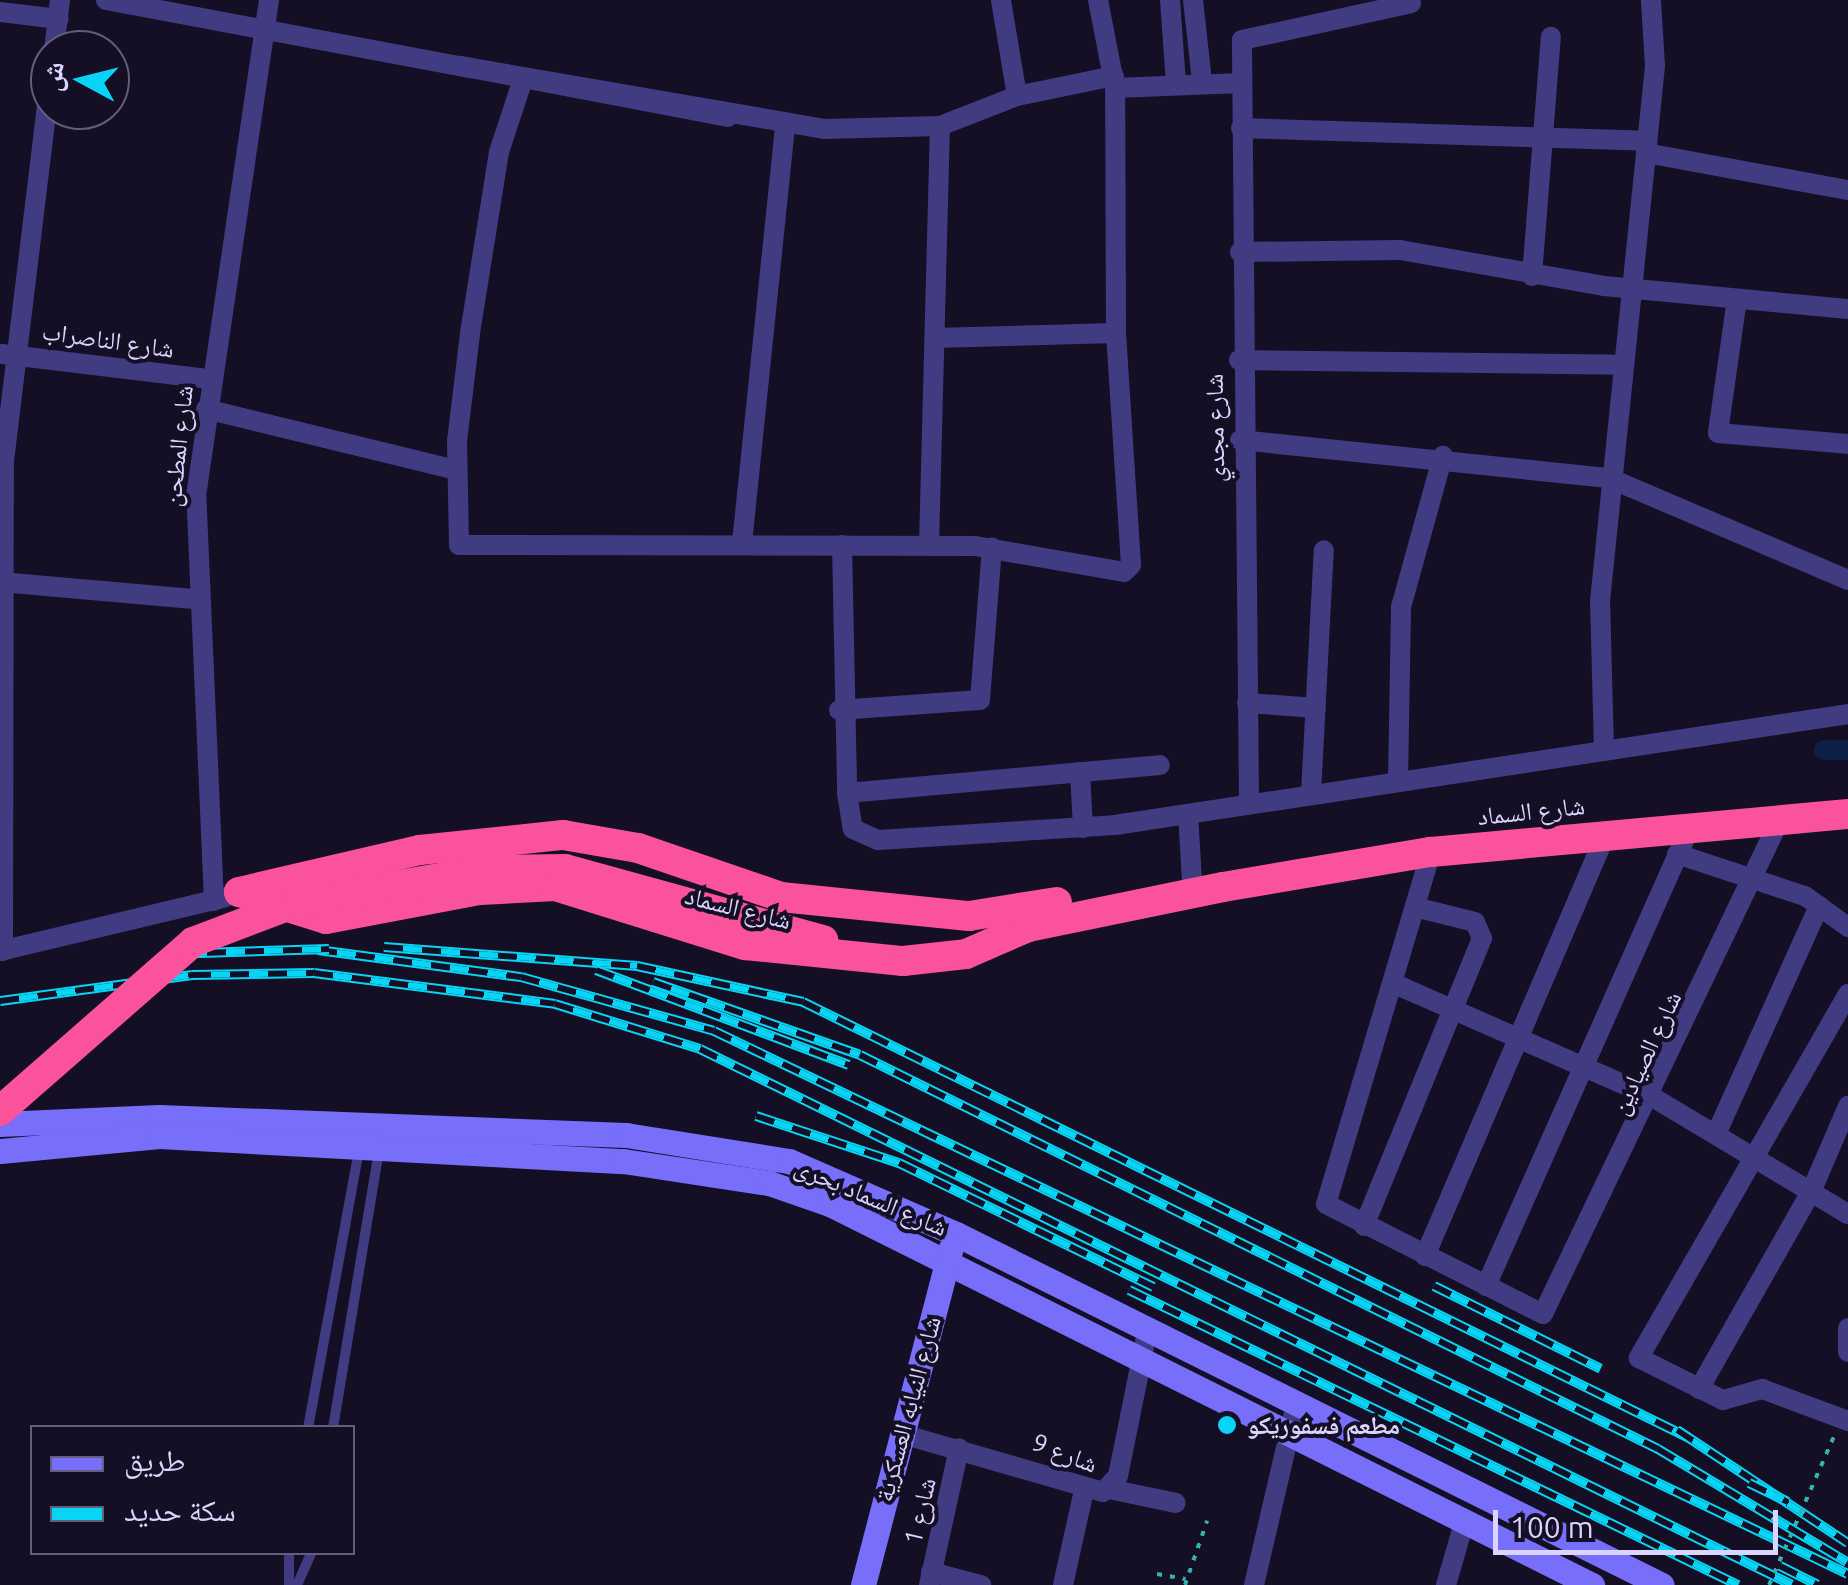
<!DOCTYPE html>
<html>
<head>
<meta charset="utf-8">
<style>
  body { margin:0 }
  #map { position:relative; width:1848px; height:1585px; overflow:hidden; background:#140f24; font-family:Ubuntu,"Noto Naskh Arabic",sans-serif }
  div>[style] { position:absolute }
  .canal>* { height:20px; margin:-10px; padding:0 10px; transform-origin:10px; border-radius:10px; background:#0e2045 }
  .path>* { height:4px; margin-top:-2px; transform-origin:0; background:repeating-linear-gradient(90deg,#33b3b0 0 5px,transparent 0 13px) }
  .lane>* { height:10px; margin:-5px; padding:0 5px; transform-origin:5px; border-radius:5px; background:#413c82 }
  .street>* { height:20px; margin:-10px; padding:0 10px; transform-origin:10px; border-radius:10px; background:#413c82 }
  .secondary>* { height:25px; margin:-12.5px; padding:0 12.5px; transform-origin:12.5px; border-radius:12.5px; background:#776efa }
  .highway>* { height:30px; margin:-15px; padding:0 15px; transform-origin:15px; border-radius:15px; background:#fa539c }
  .rail>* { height:10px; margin-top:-5px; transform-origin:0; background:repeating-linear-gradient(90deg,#140f24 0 19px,#08d5f6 0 38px); box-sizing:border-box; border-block:2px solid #08d5f6 }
  .path-bridge>* { height:4px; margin-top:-2px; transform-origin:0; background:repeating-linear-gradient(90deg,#33b3b0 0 5px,transparent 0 13px) }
  .highway-bridge>* { height:30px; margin:-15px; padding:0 15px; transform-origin:15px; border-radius:15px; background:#fa539c }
  .dots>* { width:28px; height:28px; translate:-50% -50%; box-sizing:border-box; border:5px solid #140f24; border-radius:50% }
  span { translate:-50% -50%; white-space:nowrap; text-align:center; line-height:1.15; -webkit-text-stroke:8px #140f24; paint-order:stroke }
  .street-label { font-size:25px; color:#dad4fe }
  .poi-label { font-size:25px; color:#dad4fe; font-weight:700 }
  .left { translate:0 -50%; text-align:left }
  .legend { position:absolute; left:30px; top:1425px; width:325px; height:130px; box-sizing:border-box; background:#140f24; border:2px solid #635e7b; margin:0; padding:12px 18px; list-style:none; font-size:30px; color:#dad4fe }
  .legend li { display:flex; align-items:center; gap:20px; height:50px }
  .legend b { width:50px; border:2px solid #635e7b }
  .north { position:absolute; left:30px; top:30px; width:100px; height:100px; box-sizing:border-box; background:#140f24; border:2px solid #635e7b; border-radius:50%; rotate:277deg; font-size:28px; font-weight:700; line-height:40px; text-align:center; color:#dad4fe }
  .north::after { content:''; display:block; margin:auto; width:35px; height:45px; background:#08d5f6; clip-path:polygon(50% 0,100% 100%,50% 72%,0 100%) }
  .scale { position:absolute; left:1493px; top:1510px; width:285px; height:45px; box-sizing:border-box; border:5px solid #dad4fe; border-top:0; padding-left:12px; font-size:30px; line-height:35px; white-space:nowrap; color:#dad4fe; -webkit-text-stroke:8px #140f24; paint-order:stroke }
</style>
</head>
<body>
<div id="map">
  <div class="canal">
    <div style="left:1824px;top:750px;width:24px"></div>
  </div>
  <div class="path">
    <div style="left:1157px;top:1574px;width:29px;rotate:10deg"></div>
    <div style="left:1185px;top:1585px;width:68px;rotate:-71deg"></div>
  </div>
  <div class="lane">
    <div style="left:308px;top:1428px;width:284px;rotate:-79.6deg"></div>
    <div style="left:333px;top:1428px;width:282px;rotate:-80.6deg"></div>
    <div style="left:289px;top:1552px;width:33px;rotate:90deg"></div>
    <div style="left:297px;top:1585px;width:36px;rotate:-66deg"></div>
  </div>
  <div class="street">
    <div style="left:106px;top:0;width:371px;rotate:10.6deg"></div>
    <div style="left:1170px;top:0;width:83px;rotate:85.9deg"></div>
    <div style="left:1193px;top:0;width:82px;rotate:83.7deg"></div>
    <div style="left:0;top:12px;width:59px;rotate:6.8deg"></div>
    <div style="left:54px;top:50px;width:50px;rotate:-83.2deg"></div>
    <div style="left:523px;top:79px;width:77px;rotate:108.2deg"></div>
    <div style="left:499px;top:152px;width:184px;rotate:99.1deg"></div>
    <div style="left:470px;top:334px;width:108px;rotate:96.9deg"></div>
    <div style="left:457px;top:441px;width:104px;rotate:88.9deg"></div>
    <div style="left:459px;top:545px;width:516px;rotate:0.11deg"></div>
    <div style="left:975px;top:546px;width:151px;rotate:9.9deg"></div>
    <div style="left:1124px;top:572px;width:10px;rotate:-45deg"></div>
    <div style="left:1131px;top:565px;width:232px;rotate:-93.7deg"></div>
    <div style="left:1116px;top:333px;width:245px;rotate:-90.2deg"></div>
    <div style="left:1115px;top:88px;width:90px;rotate:-100.9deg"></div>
    <div style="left:1115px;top:88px;width:126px;rotate:-2.3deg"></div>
    <div style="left:1017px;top:96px;width:99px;rotate:-11.7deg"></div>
    <div style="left:728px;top:117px;width:273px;rotate:-169.2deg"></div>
    <div style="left:460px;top:66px;width:369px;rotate:9.8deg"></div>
    <div style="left:824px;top:129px;width:116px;rotate:-1.5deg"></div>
    <div style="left:940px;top:126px;width:83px;rotate:-21.3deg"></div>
    <div style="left:1017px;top:96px;width:97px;rotate:-99.5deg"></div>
    <div style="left:1241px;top:128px;width:406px;rotate:1.8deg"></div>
    <div style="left:1646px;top:153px;width:205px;rotate:10.4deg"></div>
    <div style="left:1240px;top:252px;width:160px;rotate:-0.7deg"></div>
    <div style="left:1400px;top:250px;width:207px;rotate:10deg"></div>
    <div style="left:1604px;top:286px;width:245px;rotate:5.4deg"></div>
    <div style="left:1532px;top:276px;width:240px;rotate:-85.5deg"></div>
    <div style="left:1737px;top:299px;width:135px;rotate:98.1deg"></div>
    <div style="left:1718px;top:433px;width:130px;rotate:4.8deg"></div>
    <div style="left:935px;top:338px;width:181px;rotate:-1.6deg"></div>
    <div style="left:2px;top:354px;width:209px;rotate:6.9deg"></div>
    <div style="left:1239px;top:360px;width:384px;rotate:0.7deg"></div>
    <div style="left:206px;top:409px;width:257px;rotate:13.7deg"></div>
    <div style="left:1240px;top:440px;width:371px;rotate:5.9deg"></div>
    <div style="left:1609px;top:478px;width:260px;rotate:23.1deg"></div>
    <div style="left:742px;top:543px;width:421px;rotate:-84.1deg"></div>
    <div style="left:842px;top:545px;width:248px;rotate:88.8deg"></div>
    <div style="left:847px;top:793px;width:36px;rotate:81deg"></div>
    <div style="left:853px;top:829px;width:27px;rotate:24deg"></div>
    <div style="left:878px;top:840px;width:237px;rotate:-3.6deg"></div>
    <div style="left:1115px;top:825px;width:741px;rotate:-8.61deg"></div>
    <div style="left:929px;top:545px;width:419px;rotate:-88.5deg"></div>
    <div style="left:0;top:582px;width:197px;rotate:5deg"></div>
    <div style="left:1247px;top:703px;width:69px;rotate:4.1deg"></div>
    <div style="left:839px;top:710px;width:141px;rotate:-4.1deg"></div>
    <div style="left:980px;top:700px;width:153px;rotate:-85.5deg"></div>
    <div style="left:1604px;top:751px;width:150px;rotate:-91.5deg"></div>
    <div style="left:1600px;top:601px;width:538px;rotate:-84.13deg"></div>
    <div style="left:1655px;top:66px;width:66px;rotate:-93.5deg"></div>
    <div style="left:1080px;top:772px;width:56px;rotate:86.9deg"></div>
    <div style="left:1398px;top:781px;width:174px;rotate:-89deg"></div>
    <div style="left:1401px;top:607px;width:157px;rotate:-74.5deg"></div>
    <div style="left:847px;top:793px;width:314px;rotate:-5.1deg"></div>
    <div style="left:1311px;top:794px;width:244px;rotate:-87deg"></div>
    <div style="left:1249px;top:803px;width:763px;rotate:-90.53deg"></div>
    <div style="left:1242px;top:40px;width:173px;rotate:-12.3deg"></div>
    <div style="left:1188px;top:814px;width:84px;rotate:86.6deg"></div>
    <div style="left:1431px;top:852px;width:367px;rotate:106.6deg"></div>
    <div style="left:1326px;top:1204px;width:243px;rotate:26.9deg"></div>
    <div style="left:1543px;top:1314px;width:553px;rotate:-64.41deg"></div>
    <div style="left:1677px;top:854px;width:135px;rotate:18.2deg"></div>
    <div style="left:1805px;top:896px;width:53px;rotate:35.8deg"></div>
    <div style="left:214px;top:901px;width:405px;rotate:-92.5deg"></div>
    <div style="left:196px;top:496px;width:501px;rotate:-81.63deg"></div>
    <div style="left:0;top:951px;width:232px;rotate:-13.4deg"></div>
    <div style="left:3px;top:951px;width:490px;rotate:-89.9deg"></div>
    <div style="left:4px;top:461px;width:383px;rotate:-83.1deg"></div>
    <div style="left:1397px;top:985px;width:281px;rotate:23.7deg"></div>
    <div style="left:1654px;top:1098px;width:226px;rotate:30.9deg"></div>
    <div style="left:1848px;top:994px;width:420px;rotate:119.9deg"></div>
    <div style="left:1639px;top:1358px;width:94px;rotate:26.6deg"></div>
    <div style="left:1723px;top:1400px;width:41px;rotate:-15.8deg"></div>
    <div style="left:1762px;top:1389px;width:92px;rotate:20.4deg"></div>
    <div style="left:1717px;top:1132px;width:248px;rotate:-65.7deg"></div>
    <div style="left:1364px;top:1226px;width:311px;rotate:-67.7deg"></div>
    <div style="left:1482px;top:938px;width:17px;rotate:-114deg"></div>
    <div style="left:1475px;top:922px;width:58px;rotate:-166deg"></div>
    <div style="left:1425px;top:1256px;width:459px;rotate:-66.8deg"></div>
    <div style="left:1486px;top:1286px;width:505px;rotate:-66.03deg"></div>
    <div style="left:1848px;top:1328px;width:24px;rotate:90deg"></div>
    <div style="left:1699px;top:1389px;width:227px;rotate:-60.4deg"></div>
    <div style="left:1811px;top:1192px;width:94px;rotate:-66.7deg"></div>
    <div style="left:902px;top:1434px;width:209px;rotate:16.1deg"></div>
    <div style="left:1103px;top:1492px;width:22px;rotate:-47deg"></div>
    <div style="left:1118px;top:1476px;width:147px;rotate:-78.6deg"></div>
    <div style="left:1109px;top:1489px;width:68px;rotate:11.8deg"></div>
    <div style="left:931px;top:1572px;width:52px;rotate:14.6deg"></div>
    <div style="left:929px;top:1585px;width:140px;rotate:-77.6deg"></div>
    <div style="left:1063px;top:1585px;width:97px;rotate:-77.5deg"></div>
    <div style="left:1254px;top:1585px;width:181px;rotate:-76.9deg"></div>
    <div style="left:1446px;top:1585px;width:65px;rotate:-73.8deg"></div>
  </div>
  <div class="secondary">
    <div style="left:0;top:1124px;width:159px;rotate:-2.5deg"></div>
    <div style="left:159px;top:1117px;width:467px;rotate:2.2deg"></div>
    <div style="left:626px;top:1135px;width:165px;rotate:9.1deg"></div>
    <div style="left:789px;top:1161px;width:182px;rotate:23.6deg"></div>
    <div style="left:956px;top:1234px;width:788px;rotate:26.44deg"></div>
    <div style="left:0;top:1151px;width:160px;rotate:-5.4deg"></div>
    <div style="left:159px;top:1136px;width:465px;rotate:3.1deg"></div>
    <div style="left:623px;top:1161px;width:148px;rotate:8.6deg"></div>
    <div style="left:769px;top:1183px;width:67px;rotate:19.2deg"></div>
    <div style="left:832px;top:1205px;width:850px;rotate:26.57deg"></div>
    <div style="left:863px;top:1585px;width:348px;rotate:-75.4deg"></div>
  </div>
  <div class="highway">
    <div style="left:239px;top:892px;width:91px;rotate:17.2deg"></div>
    <div style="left:326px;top:919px;width:157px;rotate:-10.7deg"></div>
    <div style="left:480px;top:890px;width:75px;rotate:-3.1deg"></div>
    <div style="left:555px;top:886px;width:199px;rotate:17.3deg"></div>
    <div style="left:745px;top:945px;width:159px;rotate:5.8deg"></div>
    <div style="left:903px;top:961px;width:63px;rotate:-6.3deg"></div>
    <div style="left:966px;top:954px;width:68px;rotate:-23.5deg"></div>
    <div style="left:1028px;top:927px;width:199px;rotate:-11.6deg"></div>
    <div style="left:1223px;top:887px;width:211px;rotate:-9.6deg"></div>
    <div style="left:1431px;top:852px;width:419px;rotate:-5.2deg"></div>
    <div style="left:239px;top:892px;width:186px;rotate:-13.1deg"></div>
    <div style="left:420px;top:850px;width:144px;rotate:-6deg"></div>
    <div style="left:563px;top:835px;width:76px;rotate:9.8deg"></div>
    <div style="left:638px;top:848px;width:151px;rotate:18.9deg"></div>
    <div style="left:781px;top:897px;width:189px;rotate:5.8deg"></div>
    <div style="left:969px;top:916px;width:89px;rotate:-9deg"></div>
  </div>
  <div class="rail">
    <div style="left:384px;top:947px;width:254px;rotate:4.3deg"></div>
    <div style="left:637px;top:966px;width:170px;rotate:12.2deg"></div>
    <div style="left:803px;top:1002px;width:987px;rotate:26.2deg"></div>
    <div style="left:318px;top:950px;width:205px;rotate:7.6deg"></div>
    <div style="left:521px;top:977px;width:200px;rotate:15.6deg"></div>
    <div style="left:714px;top:1031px;width:1257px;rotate:25.59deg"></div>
    <div style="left:169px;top:954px;width:160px;rotate:-1.8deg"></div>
    <div style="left:596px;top:970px;width:270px;rotate:20.6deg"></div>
    <div style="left:653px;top:982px;width:219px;rotate:19.4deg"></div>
    <div style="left:860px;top:1055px;width:890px;rotate:26.28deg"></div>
    <div style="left:1658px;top:1449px;width:220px;rotate:30.9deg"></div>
    <div style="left:0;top:1001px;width:194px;rotate:-7.7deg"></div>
    <div style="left:192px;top:975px;width:122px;rotate:-0.9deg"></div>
    <div style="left:314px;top:973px;width:243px;rotate:7.3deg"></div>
    <div style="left:555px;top:1004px;width:152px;rotate:17.2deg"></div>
    <div style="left:700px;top:1049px;width:1216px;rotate:26.14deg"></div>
    <div style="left:756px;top:1116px;width:151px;rotate:18.2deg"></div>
    <div style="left:899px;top:1163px;width:283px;rotate:26deg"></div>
    <div style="left:1434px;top:1286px;width:186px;rotate:26.4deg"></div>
    <div style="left:1129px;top:1290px;width:677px;rotate:25.85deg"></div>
    <div style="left:1677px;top:1430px;width:205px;rotate:33.5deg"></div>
    <div style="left:1749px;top:1483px;width:43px;rotate:26deg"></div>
    <div style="left:1780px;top:1566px;width:42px;rotate:26.6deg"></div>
  </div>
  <div class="path-bridge">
    <div style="left:1769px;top:1585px;width:167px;rotate:-66.4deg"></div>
  </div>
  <div class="highway-bridge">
    <div style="left:0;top:1111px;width:257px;rotate:-41.2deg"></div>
    <div style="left:193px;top:942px;width:109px;rotate:-20.9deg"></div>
    <div style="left:295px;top:903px;width:195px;rotate:-9.8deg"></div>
    <div style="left:487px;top:870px;width:78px;rotate:-0.7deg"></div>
    <div style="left:565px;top:869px;width:268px;rotate:15.4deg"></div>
  </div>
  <div class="dots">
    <div style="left:1227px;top:1425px;background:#08d5f6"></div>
  </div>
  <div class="street-label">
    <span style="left:108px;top:340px;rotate:8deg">شارع الناصراب</span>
    <span style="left:1215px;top:428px;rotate:-91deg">شارع مجدي</span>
    <span style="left:178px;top:446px;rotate:-84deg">شارع المطحن</span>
    <span style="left:1531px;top:811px;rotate:-6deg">شارع السماد</span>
    <span style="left:738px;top:908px;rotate:14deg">شارع السماد</span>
    <span style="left:1646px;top:1053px;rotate:-65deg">شارع الصيادين</span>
    <span style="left:871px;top:1197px;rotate:23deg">شارع السماد بحرى</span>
    <span style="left:908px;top:1409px;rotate:-75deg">شارع النيابه العسكرية</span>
    <span style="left:1065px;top:1453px;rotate:21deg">شارع 9</span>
    <span style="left:920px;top:1511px;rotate:-77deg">شارع 1</span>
  </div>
  <div class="poi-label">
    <span class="left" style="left:1247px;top:1425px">مطعم فسفوريكو</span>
  </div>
  <ul class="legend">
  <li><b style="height:12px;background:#776efa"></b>طريق</li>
  <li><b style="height:12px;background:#08d5f6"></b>سكة حديد</li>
  </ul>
  <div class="north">ش</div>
  <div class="scale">100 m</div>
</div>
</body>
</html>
